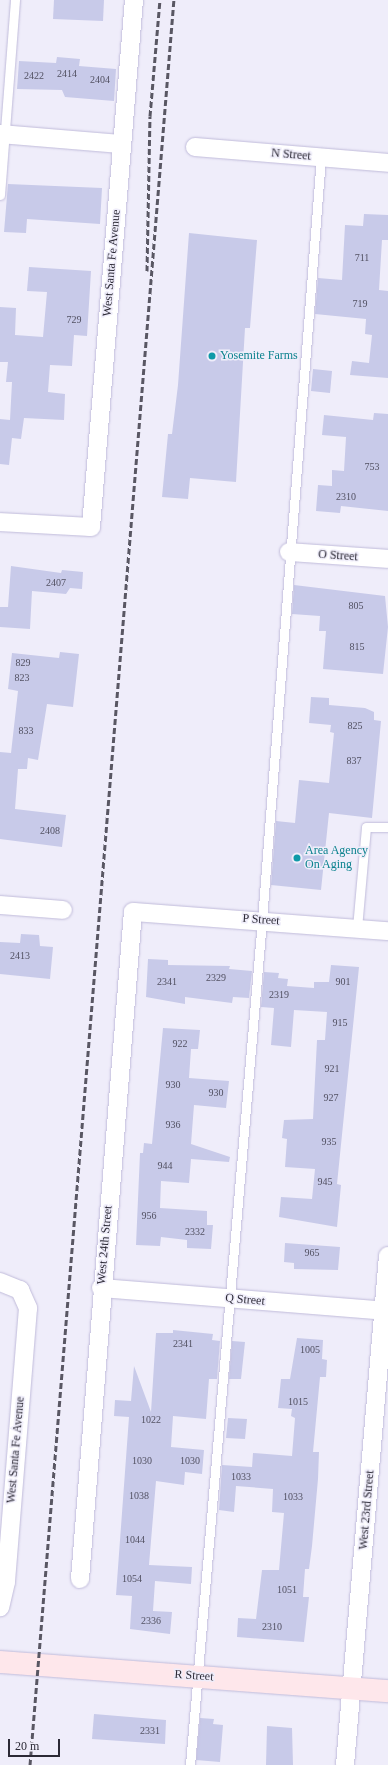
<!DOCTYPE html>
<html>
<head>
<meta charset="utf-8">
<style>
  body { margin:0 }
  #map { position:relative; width:388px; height:1765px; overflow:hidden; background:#efedfa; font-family:Georgia,serif }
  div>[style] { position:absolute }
  .building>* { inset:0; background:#c8cae9 }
  .roads { filter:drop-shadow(0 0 1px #c0bbda) drop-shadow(0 0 1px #c0bbda) }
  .lane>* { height:9px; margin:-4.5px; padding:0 4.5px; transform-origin:4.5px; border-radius:4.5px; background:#fff }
  .street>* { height:18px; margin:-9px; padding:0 9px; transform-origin:9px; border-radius:9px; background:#fff }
  .secondary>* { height:22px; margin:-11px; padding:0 11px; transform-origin:11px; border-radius:11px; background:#fee7eb }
  .rail>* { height:3px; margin-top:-1.5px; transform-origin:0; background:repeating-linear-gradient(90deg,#595763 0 6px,transparent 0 9px) }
  .dots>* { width:11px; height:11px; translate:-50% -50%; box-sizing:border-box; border:2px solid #efedfa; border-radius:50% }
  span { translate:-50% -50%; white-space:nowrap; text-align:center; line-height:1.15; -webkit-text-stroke:3px #efedfa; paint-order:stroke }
  .number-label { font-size:10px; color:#525162 }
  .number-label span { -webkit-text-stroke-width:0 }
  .street-label { font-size:12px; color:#2b2935 }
  .culture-label { font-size:12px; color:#0d838f }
  .left { translate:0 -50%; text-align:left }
  .scale { position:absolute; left:8px; top:1739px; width:52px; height:18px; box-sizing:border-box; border:2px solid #2b2935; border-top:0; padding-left:5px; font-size:12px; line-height:14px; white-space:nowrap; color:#2b2935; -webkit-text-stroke:3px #efedfa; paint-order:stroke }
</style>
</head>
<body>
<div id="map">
  <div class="building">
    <div style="clip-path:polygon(54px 0,104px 0,103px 21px,53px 19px)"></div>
    <div style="clip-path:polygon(57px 57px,80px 59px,79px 66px,116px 69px,114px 101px,65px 97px,62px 90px,17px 89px,19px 61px,56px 63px)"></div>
    <div style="clip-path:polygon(8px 184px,102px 188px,100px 224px,27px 219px,26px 233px,4px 232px)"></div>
    <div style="clip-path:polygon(364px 214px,388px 215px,388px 240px,382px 240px,379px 290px,388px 291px,388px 378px,350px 375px,352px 361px,369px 363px,372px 335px,365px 334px,366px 319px,315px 314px,318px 278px,342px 280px,345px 225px,363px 226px)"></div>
    <div style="clip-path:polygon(189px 233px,257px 240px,250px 328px,245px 328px,236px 482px,190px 478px,188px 499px,162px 497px,168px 434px,172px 434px,178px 385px)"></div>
    <div style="clip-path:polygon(29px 267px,91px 271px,87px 336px,74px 335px,72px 366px,50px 365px,48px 392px,65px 394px,64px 420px,24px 418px,21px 439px,12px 438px,9px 465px,0 464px,0 419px,10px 420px,12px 382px,6px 382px,8px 362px,0 362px,0 307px,16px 308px,15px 335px,43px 337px,47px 292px,27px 291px)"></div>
    <div style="clip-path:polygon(313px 369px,332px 371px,330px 393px,311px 391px)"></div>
    <div style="clip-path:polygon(374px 413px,388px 414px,388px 511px,341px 506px,340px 513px,316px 511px,318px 485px,332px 486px,332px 470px,344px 471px,346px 437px,322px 435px,324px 415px,373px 420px)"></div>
    <div style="clip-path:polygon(11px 566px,61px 573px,62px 570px,83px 572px,82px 589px,70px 588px,66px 594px,32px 591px,30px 629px,0 627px,0 607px,8px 607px)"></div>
    <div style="clip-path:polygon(294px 585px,385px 596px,388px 627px,383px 674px,323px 669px,326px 631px,319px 631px,320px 616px,292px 614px)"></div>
    <div style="clip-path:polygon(60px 652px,79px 654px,73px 707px,47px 704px,38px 760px,28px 758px,27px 769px,18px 769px,15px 809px,66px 815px,62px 847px,0 839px,0 752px,11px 753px,18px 691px,8px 689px,12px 653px,59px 658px)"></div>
    <div style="clip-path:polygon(311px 697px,329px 698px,329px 705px,365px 708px,374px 712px,374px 720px,381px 721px,372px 818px,329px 813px,321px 890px,271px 885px,276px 821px,295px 823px,299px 780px,329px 783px,334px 733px,330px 732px,331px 725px,309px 723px)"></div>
    <div style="clip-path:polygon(21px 934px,39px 935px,40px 946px,53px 947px,50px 979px,0 974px,0 942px,20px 943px)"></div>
    <div style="clip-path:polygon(148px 959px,168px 960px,168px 965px,230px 966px,229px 969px,252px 971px,249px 998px,233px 997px,232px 1003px,185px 997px,185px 1004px,146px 997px)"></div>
    <div style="clip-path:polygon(331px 965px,359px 967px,337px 1184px,341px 1185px,337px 1227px,279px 1217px,281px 1197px,312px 1199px,315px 1169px,285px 1167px,287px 1139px,282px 1138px,284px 1120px,313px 1119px,317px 1040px,325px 1040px,327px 1012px,294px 1010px,291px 1047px,271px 1045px,274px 1008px,261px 1007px,264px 972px,279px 973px,278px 978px,288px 979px,287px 986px,314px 988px,314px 982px,329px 982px)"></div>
    <div style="clip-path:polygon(163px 1028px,200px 1030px,198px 1049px,191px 1049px,189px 1078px,229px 1081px,226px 1108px,194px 1105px,191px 1144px,230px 1157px,229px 1162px,191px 1159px,189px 1183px,161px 1181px,160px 1208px,207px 1211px,207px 1225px,213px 1225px,211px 1249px,187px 1248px,187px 1240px,161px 1237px,160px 1246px,136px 1245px,140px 1153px,143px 1153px,144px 1143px,152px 1144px)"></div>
    <div style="clip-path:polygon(285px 1243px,340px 1247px,338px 1270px,294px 1269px,294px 1263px,284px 1262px)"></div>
    <div style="clip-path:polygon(173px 1330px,213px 1334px,212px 1340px,220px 1341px,217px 1379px,209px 1379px,206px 1419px,173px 1416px,171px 1447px,204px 1450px,202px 1474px,185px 1472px,184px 1485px,156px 1481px,149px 1565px,192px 1567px,191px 1584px,155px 1581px,153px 1611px,172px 1612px,170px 1634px,130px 1629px,132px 1596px,116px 1595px,129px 1417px,114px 1416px,115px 1400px,131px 1401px,134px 1366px,151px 1412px,156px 1333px,173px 1333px)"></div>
    <div style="clip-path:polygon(297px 1338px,323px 1340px,322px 1359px,327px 1360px,326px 1377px,320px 1377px,313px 1452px,319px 1452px,318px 1479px,312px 1546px,309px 1569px,305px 1569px,303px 1597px,309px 1597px,304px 1642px,237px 1637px,238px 1618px,256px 1619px,262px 1570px,279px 1570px,284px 1513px,272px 1512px,273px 1489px,236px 1486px,234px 1512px,219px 1510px,222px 1465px,252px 1467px,253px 1453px,292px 1456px,295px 1418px,291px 1416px,292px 1409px,278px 1408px,281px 1379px,290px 1379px)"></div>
    <div style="clip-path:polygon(232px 1341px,245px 1342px,241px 1379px,229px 1379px)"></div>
    <div style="clip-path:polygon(228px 1418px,247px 1419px,245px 1439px,226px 1438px)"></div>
    <div style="clip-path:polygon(94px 1714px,166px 1720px,165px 1744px,92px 1739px)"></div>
    <div style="clip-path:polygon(200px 1718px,214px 1719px,213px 1724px,223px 1725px,220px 1762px,196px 1760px)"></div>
    <div style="clip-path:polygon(267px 1726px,292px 1728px,293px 1765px,266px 1765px)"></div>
  </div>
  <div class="roads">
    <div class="lane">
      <div style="left:0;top:195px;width:196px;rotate:-85.6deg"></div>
      <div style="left:357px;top:928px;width:101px;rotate:-84.9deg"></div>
      <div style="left:366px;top:827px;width:22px"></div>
      <div style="left:190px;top:1765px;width:848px;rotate:-85.13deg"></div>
      <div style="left:262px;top:920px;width:765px;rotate:-85.58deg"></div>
    </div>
    <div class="street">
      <div style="left:0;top:134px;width:121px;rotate:4.7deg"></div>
      <div style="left:195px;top:147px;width:194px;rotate:4.7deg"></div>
      <div style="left:0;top:522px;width:91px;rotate:3.1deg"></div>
      <div style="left:91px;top:527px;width:529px;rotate:-85.34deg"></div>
      <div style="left:289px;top:552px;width:99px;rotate:4deg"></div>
      <div style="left:0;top:905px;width:63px;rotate:4.5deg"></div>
      <div style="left:0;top:1282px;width:22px;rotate:22deg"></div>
      <div style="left:20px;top:1290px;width:20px;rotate:66deg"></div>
      <div style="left:28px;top:1308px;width:275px;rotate:94.6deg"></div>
      <div style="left:6px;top:1582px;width:26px;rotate:103deg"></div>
      <div style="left:101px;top:1288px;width:288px;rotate:4.6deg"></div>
      <div style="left:80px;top:1579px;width:669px;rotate:-85.46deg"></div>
      <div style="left:133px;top:912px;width:256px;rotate:4.3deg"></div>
      <div style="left:345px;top:1765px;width:511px;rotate:-85.17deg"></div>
    </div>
    <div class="secondary">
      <div style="left:0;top:1662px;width:389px;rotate:4.3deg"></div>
    </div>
  </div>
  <div class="rail">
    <div style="left:147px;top:271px;width:155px;rotate:-88.9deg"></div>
    <div style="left:150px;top:116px;width:116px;rotate:-85.1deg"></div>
    <div style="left:30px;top:1765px;width:1771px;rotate:-85.34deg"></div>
  </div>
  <div class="dots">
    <div style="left:212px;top:356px;background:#0f9aa8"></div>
    <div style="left:297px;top:858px;background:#0f9aa8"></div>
  </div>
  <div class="number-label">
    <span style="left:67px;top:74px">2414</span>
    <span style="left:34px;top:76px">2422</span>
    <span style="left:100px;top:80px">2404</span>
    <span style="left:362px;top:258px">711</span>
    <span style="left:360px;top:304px">719</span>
    <span style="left:74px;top:320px">729</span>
    <span style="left:372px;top:467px">753</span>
    <span style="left:346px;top:497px">2310</span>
    <span style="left:56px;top:583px">2407</span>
    <span style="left:356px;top:606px">805</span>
    <span style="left:357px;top:647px">815</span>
    <span style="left:23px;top:663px">829</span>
    <span style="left:22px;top:678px">823</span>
    <span style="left:355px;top:726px">825</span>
    <span style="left:26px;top:731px">833</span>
    <span style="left:354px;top:761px">837</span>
    <span style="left:50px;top:831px">2408</span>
    <span style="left:20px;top:956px">2413</span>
    <span style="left:216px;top:978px">2329</span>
    <span style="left:167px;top:982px">2341</span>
    <span style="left:343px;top:982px">901</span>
    <span style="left:279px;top:995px">2319</span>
    <span style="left:340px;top:1023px">915</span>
    <span style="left:180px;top:1044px">922</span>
    <span style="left:332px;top:1069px">921</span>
    <span style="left:173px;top:1085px">930</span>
    <span style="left:216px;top:1093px">930</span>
    <span style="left:331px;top:1098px">927</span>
    <span style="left:173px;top:1125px">936</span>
    <span style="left:329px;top:1142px">935</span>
    <span style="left:165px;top:1166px">944</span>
    <span style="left:325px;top:1182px">945</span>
    <span style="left:149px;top:1216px">956</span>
    <span style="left:195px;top:1232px">2332</span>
    <span style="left:312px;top:1253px">965</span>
    <span style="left:183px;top:1344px">2341</span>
    <span style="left:310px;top:1350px">1005</span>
    <span style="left:298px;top:1402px">1015</span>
    <span style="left:151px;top:1420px">1022</span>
    <span style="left:142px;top:1461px">1030</span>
    <span style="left:190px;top:1461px">1030</span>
    <span style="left:241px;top:1477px">1033</span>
    <span style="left:139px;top:1496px">1038</span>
    <span style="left:293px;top:1497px">1033</span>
    <span style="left:135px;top:1540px">1044</span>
    <span style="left:132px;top:1579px">1054</span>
    <span style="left:287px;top:1590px">1051</span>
    <span style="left:151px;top:1621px">2336</span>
    <span style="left:272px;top:1627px">2310</span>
    <span style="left:150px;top:1731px">2331</span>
  </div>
  <div class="street-label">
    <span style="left:291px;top:155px;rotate:5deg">N Street</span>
    <span style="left:112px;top:263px;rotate:-85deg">West Santa Fe Avenue</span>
    <span style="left:338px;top:556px;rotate:4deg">O Street</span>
    <span style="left:261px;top:920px;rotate:4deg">P Street</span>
    <span style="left:105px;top:1245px;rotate:-85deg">West 24th Street</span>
    <span style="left:245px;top:1300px;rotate:5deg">Q Street</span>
    <span style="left:16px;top:1450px;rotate:-85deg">West Santa Fe Avenue</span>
    <span style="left:367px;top:1510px;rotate:-85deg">West 23rd Street</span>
    <span style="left:194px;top:1676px;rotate:4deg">R Street</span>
  </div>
  <div class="culture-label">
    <span class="left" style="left:220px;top:356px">Yosemite Farms</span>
    <span class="left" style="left:305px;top:858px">Area Agency<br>On Aging</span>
  </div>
  <div class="scale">20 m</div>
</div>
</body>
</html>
